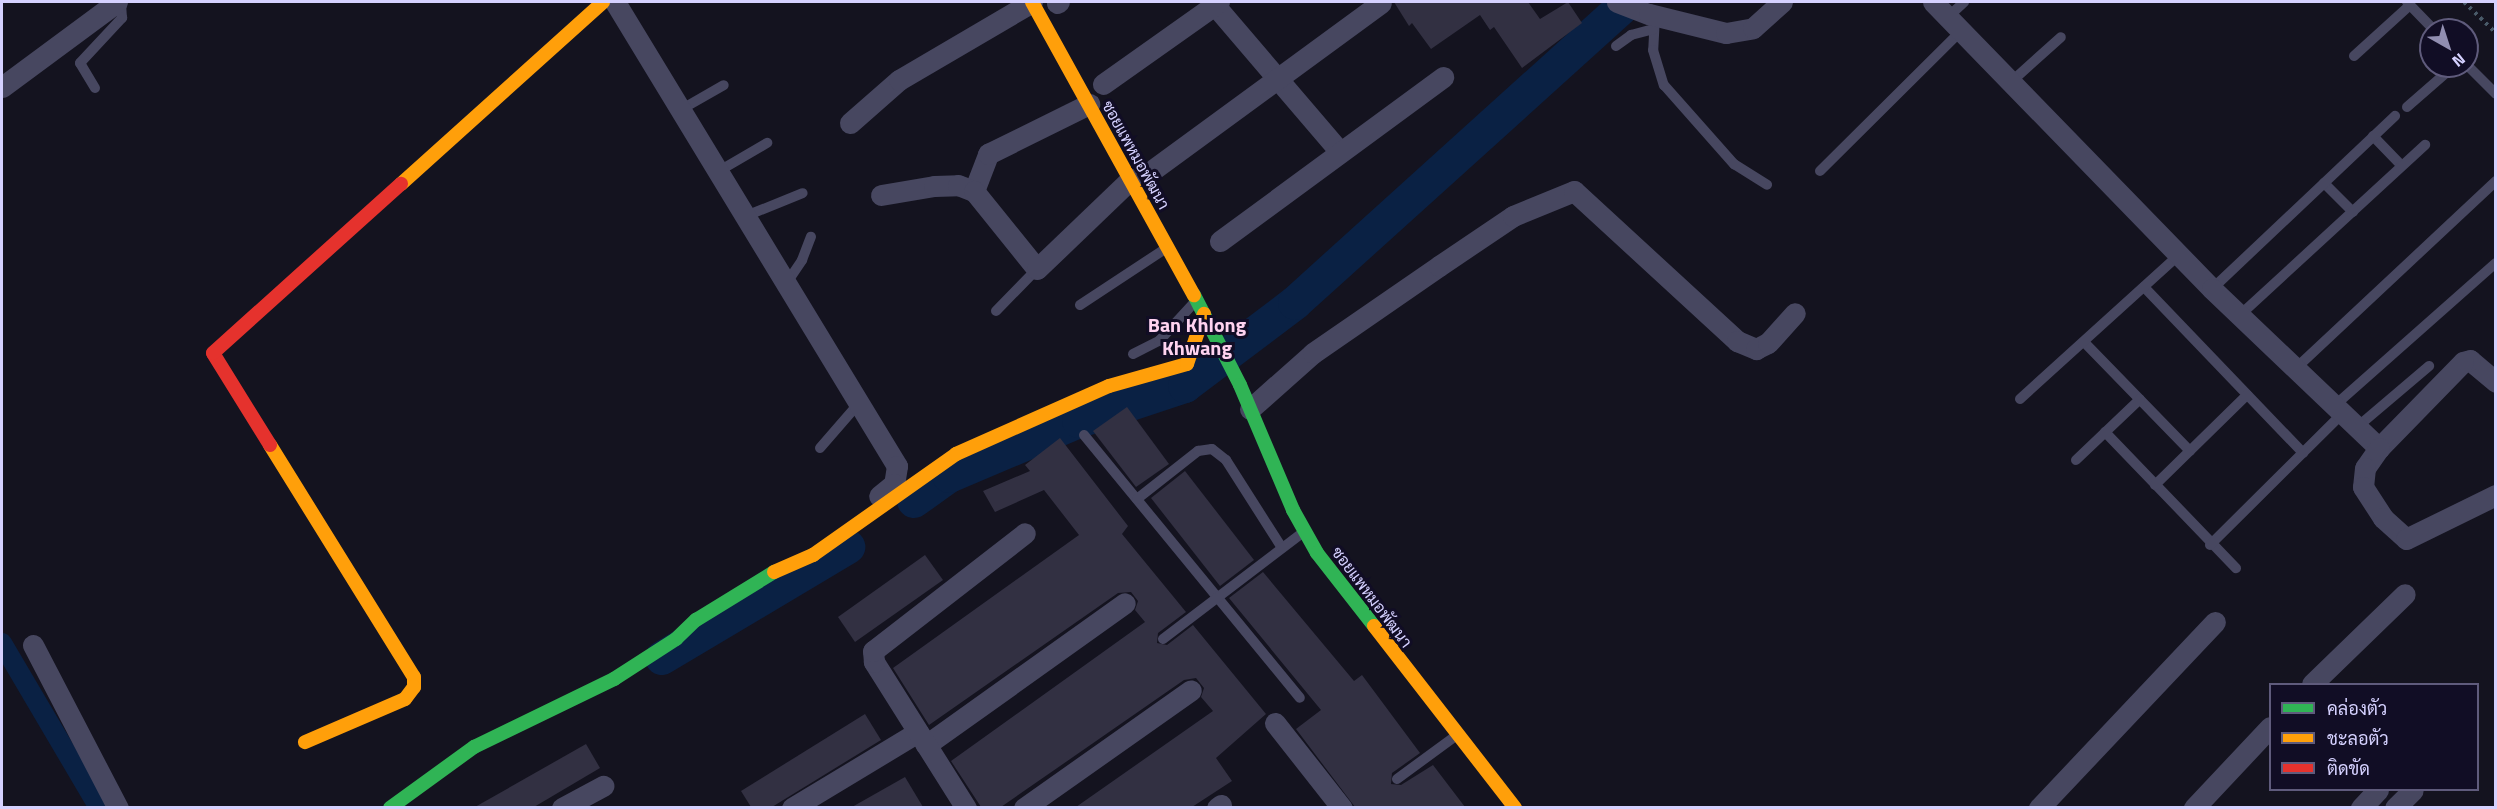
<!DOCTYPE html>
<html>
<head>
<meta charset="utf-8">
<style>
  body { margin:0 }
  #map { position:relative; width:2497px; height:809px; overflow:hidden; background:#14131f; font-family:"Titillium Web",Sarabun,sans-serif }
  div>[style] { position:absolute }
  .canal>* { height:20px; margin:-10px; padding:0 10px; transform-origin:10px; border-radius:10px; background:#0a2144 }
  .river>* { height:34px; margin:-17px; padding:0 17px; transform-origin:17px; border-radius:17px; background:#0a2144 }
  .building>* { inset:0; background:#323042 }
  .path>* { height:4px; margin-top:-2px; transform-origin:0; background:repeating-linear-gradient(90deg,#495a69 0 3px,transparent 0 7.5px) }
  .lane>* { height:10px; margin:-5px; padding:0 5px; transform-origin:5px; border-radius:5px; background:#474760 }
  .street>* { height:21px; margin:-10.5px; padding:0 10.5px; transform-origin:10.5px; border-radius:10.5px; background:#474760 }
  .fast>* { height:14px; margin:-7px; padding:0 7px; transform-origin:7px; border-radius:7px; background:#30b455 }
  .slow>* { height:14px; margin:-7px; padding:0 7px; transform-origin:7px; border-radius:7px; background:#ff9f0a }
  .jam>* { height:14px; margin:-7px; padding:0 7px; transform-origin:7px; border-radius:7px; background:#e5322d }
  span { translate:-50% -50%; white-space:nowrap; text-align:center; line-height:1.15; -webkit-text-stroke:6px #110d25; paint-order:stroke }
  .street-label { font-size:16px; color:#d5d1ff }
  .quarter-label { font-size:20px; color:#ffd3f0; font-weight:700 }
  .frame { position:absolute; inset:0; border:3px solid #d5d1ff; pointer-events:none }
  .legend { position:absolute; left:2269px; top:683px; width:210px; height:108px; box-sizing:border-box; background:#110d25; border:2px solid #5f5b7c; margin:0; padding:8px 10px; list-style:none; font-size:18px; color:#d5d1ff }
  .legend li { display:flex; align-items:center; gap:12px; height:30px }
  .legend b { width:30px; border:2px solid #5f5b7c }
  .north { position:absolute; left:2419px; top:18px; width:60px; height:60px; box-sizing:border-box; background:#110d25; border:2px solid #5f5b7c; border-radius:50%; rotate:141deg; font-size:16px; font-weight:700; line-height:24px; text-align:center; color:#d5d1ff }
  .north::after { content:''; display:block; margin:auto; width:21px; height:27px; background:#918eb1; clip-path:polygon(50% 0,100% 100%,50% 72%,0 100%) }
</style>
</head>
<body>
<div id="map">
  <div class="canal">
    <div style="left:2px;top:643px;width:191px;rotate:59.5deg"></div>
  </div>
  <div class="river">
    <div style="left:914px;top:501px;width:43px;rotate:-35.5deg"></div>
    <div style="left:949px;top:476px;width:141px;rotate:-22.9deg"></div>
    <div style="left:1079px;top:421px;width:112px;rotate:-18.3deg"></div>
    <div style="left:1185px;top:386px;width:138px;rotate:-37deg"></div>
    <div style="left:1295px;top:303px;width:449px;rotate:-42.1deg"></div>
    <div style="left:662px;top:658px;width:217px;rotate:-30.8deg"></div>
  </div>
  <div class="building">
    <div style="clip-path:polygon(1394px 2px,1528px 2px,1540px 19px,1568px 2px,1582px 23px,1522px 68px,1494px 27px,1490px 30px,1480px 15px,1431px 49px,1412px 23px,1409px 26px)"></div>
    <div style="clip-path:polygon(1127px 407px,1169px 464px,1136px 487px,1093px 431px)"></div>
    <div style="clip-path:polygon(1060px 438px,1128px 526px,1122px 534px,1186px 612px,1158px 633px,1157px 643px,1167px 645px,1193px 625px,1266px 714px,1216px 758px,1232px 781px,1192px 807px,1076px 807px,1213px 711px,1201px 697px,1204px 688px,1196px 678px,1184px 680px,1001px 807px,981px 807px,951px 761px,1145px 622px,1135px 610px,1138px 601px,1131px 592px,1118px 593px,929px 725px,893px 668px,1079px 535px,1044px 490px,995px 512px,983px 491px,1030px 471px,1025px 465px)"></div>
    <div style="clip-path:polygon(1185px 471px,1254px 560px,1220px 586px,1151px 498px)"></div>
    <div style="clip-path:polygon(925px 555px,943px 580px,855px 642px,838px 617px)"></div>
    <div style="clip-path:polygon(1263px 572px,1354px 681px,1362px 675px,1420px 753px,1392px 773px,1391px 784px,1401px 785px,1433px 765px,1465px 807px,1355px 807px,1296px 729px,1321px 710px,1229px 598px)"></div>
    <div style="clip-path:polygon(865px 714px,881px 740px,772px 807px,751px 807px,741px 791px)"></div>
    <div style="clip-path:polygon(586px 744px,600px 768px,534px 807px,475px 807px)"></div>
    <div style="clip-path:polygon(905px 777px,923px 807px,852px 807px)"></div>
  </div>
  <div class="path">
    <div style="left:2464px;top:2px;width:45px;rotate:44.1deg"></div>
  </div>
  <div class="lane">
    <div style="left:2407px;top:2px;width:39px;rotate:46deg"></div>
    <div style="left:1655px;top:16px;width:34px;rotate:93deg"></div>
    <div style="left:1653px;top:50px;width:37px;rotate:73deg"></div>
    <div style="left:1664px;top:85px;width:106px;rotate:48.5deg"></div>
    <div style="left:1734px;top:164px;width:39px;rotate:32deg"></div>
    <div style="left:1948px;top:17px;width:22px;rotate:-43deg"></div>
    <div style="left:1616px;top:46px;width:19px;rotate:-36deg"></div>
    <div style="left:1631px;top:35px;width:23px;rotate:-15deg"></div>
    <div style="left:2354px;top:56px;width:76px;rotate:-42.3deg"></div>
    <div style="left:2467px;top:65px;width:41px;rotate:45deg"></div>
    <div style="left:2011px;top:82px;width:67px;rotate:-42deg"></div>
    <div style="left:95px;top:88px;width:29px;rotate:-121deg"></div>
    <div style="left:80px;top:63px;width:62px;rotate:-47deg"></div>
    <div style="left:122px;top:18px;width:16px;rotate:-94deg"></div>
    <div style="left:2407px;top:107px;width:62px;rotate:-41.1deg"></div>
    <div style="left:682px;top:109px;width:48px;rotate:-29.7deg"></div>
    <div style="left:2373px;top:136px;width:40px;rotate:46deg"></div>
    <div style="left:719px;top:171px;width:56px;rotate:-30.3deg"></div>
    <div style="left:1820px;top:171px;width:199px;rotate:-44.8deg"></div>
    <div style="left:2324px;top:183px;width:41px;rotate:45deg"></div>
    <div style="left:746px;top:216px;width:61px;rotate:-22deg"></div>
    <div style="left:786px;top:284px;width:29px;rotate:-56deg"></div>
    <div style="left:802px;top:260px;width:25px;rotate:-69deg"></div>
    <div style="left:2144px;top:287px;width:230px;rotate:46.2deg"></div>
    <div style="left:2212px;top:289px;width:252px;rotate:-43.4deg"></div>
    <div style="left:1080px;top:305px;width:102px;rotate:-33.4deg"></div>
    <div style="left:996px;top:311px;width:59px;rotate:-45.7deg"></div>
    <div style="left:2239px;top:316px;width:253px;rotate:-42.6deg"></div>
    <div style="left:2084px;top:342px;width:152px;rotate:45.8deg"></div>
    <div style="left:1133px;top:354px;width:29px;rotate:-27deg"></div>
    <div style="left:1159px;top:341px;width:52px;rotate:-47.4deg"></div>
    <div style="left:2294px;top:370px;width:277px;rotate:-43.1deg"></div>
    <div style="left:2020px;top:399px;width:215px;rotate:-42.2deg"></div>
    <div style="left:2333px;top:407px;width:217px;rotate:-41.5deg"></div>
    <div style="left:2356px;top:428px;width:96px;rotate:-40.3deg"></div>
    <div style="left:2105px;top:432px;width:189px;rotate:46.1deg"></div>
    <div style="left:1084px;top:435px;width:340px;rotate:50.6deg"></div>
    <div style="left:820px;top:448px;width:60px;rotate:-49.1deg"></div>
    <div style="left:2076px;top:460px;width:88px;rotate:-43.6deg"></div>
    <div style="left:2155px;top:485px;width:129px;rotate:-44.4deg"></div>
    <div style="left:1137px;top:499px;width:78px;rotate:-38.2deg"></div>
    <div style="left:1198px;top:451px;width:14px;rotate:-8deg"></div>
    <div style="left:1212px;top:449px;width:18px;rotate:38deg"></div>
    <div style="left:1226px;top:460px;width:104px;rotate:57.5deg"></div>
    <div style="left:2210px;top:545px;width:185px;rotate:-44.8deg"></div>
    <div style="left:1163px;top:639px;width:175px;rotate:-37.3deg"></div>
    <div style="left:1397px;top:779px;width:74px;rotate:-36.3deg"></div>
  </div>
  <div class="street">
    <div style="left:615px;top:2px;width:543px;rotate:58.71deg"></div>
    <div style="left:897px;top:466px;width:18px;rotate:99deg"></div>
    <div style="left:894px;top:484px;width:19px;rotate:141deg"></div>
    <div style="left:1212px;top:2px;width:197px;rotate:49.5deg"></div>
    <div style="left:1617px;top:2px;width:34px;rotate:21deg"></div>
    <div style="left:1649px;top:14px;width:79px;rotate:13.9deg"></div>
    <div style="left:1726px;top:33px;width:27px;rotate:-10deg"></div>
    <div style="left:1753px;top:28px;width:39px;rotate:-42deg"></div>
    <div style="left:1933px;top:2px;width:400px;rotate:45.8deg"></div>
    <div style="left:2212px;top:289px;width:231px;rotate:43.6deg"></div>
    <div style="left:1057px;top:3px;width:2px;rotate:-27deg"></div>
    <div style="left:1103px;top:84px;width:142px;rotate:-35.3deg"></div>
    <div style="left:2px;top:87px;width:143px;rotate:-36.5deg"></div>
    <div style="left:850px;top:123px;width:65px;rotate:-41.3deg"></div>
    <div style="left:899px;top:80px;width:154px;rotate:-30.4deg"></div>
    <div style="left:1154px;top:169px;width:281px;rotate:-36.2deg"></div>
    <div style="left:974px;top:191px;width:40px;rotate:-69deg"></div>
    <div style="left:988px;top:154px;width:113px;rotate:-26.3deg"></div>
    <div style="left:881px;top:195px;width:54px;rotate:-9.6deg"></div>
    <div style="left:934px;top:186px;width:24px;rotate:-2deg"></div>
    <div style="left:958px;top:185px;width:17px;rotate:21deg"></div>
    <div style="left:974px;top:191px;width:100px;rotate:51.1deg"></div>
    <div style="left:1037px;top:269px;width:130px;rotate:-43.8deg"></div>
    <div style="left:1220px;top:241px;width:277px;rotate:-36.3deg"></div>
    <div style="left:2496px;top:382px;width:34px;rotate:-140deg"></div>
    <div style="left:2470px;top:360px;width:7px;rotate:164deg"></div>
    <div style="left:2463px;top:362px;width:120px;rotate:134.3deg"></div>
    <div style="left:2379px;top:448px;width:24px;rotate:125deg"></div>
    <div style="left:2365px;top:468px;width:19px;rotate:96deg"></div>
    <div style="left:2363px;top:487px;width:37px;rotate:57deg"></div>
    <div style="left:2383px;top:518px;width:31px;rotate:42deg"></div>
    <div style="left:2406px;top:539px;width:100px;rotate:-26.1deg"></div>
    <div style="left:1250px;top:409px;width:84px;rotate:-41.6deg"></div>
    <div style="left:1313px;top:353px;width:153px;rotate:-34.6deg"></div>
    <div style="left:1439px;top:266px;width:89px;rotate:-34deg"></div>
    <div style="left:1513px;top:216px;width:66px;rotate:-22.3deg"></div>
    <div style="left:1574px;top:191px;width:222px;rotate:42.6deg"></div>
    <div style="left:1737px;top:341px;width:21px;rotate:23deg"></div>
    <div style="left:1756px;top:349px;width:13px;rotate:-27deg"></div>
    <div style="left:1768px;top:343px;width:40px;rotate:-48deg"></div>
    <div style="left:33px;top:645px;width:184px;rotate:62.5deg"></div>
    <div style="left:2312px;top:684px;width:129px;rotate:-44.1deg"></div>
    <div style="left:1275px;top:723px;width:108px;rotate:51.8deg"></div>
    <div style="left:926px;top:745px;width:244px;rotate:-35.5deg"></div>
    <div style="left:562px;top:808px;width:47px;rotate:-28.2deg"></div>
    <div style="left:792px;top:808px;width:147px;rotate:-31.1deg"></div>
    <div style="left:966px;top:808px;width:173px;rotate:-122.2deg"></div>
    <div style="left:874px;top:662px;width:11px;rotate:-95deg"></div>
    <div style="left:873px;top:651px;width:192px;rotate:-37.8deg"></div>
    <div style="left:1024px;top:808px;width:204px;rotate:-35.2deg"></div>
    <div style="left:1217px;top:808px;width:5px;rotate:-37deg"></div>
    <div style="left:2039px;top:808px;width:256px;rotate:-46.6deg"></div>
    <div style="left:2194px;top:808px;width:111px;rotate:-46.8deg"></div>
    <div style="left:2361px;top:808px;width:25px;rotate:-47deg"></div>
    <div style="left:2395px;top:808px;width:25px;rotate:-45deg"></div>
  </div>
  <div class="fast">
    <div style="left:1194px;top:295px;width:101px;rotate:62.9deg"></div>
    <div style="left:1240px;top:385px;width:136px;rotate:67deg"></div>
    <div style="left:1293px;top:510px;width:49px;rotate:60.8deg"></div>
    <div style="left:1317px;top:553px;width:93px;rotate:52deg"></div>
    <div style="left:390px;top:808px;width:104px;rotate:-36deg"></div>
    <div style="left:474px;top:747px;width:156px;rotate:-25.9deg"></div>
    <div style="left:614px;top:679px;width:74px;rotate:-32.8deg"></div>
    <div style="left:676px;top:639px;width:28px;rotate:-44deg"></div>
    <div style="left:696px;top:620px;width:92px;rotate:-31.6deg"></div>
  </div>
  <div class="slow">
    <div style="left:1032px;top:2px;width:335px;rotate:61.1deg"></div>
    <div style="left:401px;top:184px;width:272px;rotate:-42deg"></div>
    <div style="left:270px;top:445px;width:273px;rotate:58.2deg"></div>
    <div style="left:414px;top:677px;width:10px;rotate:90deg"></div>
    <div style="left:414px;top:687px;width:15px;rotate:127deg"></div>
    <div style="left:405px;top:699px;width:109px;rotate:156.7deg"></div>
    <div style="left:774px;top:572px;width:43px;rotate:-23.6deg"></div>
    <div style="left:813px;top:555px;width:175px;rotate:-35.2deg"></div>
    <div style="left:956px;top:454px;width:167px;rotate:-24deg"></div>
    <div style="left:1109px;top:386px;width:81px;rotate:-15.8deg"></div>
    <div style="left:1187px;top:364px;width:53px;rotate:-71.2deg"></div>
    <div style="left:1374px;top:626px;width:230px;rotate:52.2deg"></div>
  </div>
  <div class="jam">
    <div style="left:270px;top:445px;width:108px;rotate:-121.8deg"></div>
    <div style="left:213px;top:353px;width:253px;rotate:-42deg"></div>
  </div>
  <div class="street-label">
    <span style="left:1136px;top:155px;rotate:61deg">ซอยแพหมอพัฒนา</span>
    <span style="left:1372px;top:597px;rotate:53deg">ซอยแพหมอพัฒนา</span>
  </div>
  <div class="quarter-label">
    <span style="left:1197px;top:336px">Ban Khlong<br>Khwang</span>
  </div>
  <div class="frame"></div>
  <ul class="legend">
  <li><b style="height:8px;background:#30b455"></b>คล่องตัว</li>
  <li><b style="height:8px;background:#ff9f0a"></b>ชะลอตัว</li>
  <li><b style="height:8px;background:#e5322d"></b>ติดขัด</li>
  </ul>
  <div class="north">N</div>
</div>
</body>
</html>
